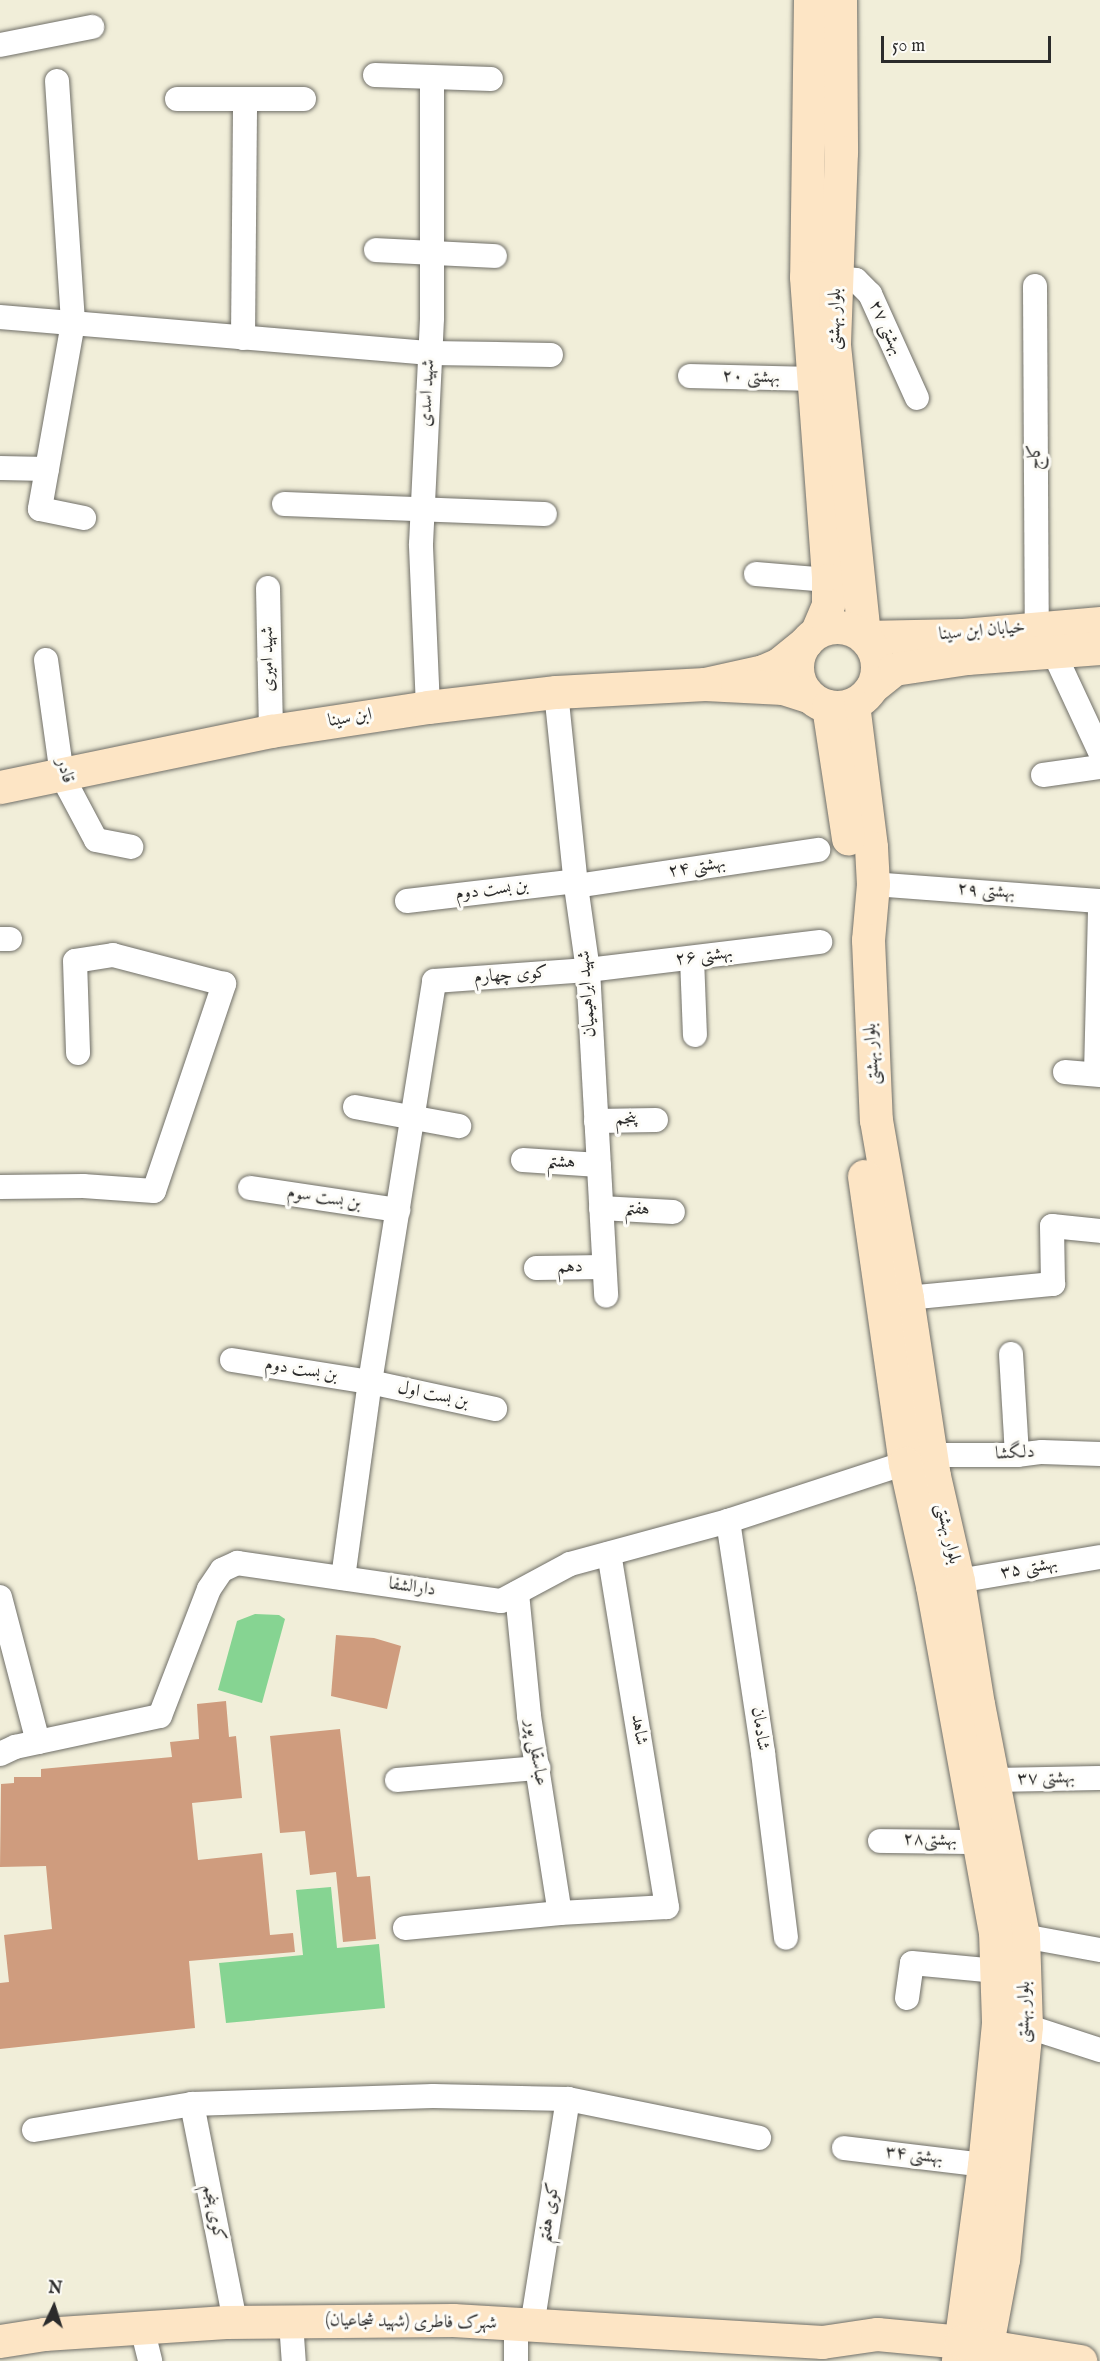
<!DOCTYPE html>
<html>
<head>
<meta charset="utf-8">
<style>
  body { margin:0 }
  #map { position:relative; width:1100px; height:2361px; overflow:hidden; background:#f1eed9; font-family:"IM FELL English",Amiri,serif }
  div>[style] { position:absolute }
  .green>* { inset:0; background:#86d492 }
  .building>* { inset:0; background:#cf9c7e }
  .roads { filter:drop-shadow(0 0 2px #706f68) drop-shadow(0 0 2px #706f68) }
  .minor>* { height:24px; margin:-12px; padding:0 12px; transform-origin:12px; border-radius:12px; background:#fff }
  .secondary>* { height:33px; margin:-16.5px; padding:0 16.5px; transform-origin:16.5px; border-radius:16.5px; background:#fde5c5 }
  .secondary>.ring { margin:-16.5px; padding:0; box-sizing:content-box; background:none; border:33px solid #fde5c5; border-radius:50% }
  span { translate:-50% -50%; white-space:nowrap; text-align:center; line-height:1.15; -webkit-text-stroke:6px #fdfcf7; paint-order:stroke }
  .street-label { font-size:18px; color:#2b2b2b }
  .north { position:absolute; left:24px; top:2277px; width:60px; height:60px; -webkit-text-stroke:4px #fdfcf7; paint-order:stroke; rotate:4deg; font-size:16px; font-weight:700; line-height:24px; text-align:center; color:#2b2b2b }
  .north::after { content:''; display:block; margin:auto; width:21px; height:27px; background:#2b2b2b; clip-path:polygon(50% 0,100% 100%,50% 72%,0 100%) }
  .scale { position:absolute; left:881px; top:36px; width:170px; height:27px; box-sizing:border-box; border:3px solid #2b2b2b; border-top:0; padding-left:8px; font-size:18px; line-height:21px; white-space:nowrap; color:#2b2b2b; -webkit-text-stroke:4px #fdfcf7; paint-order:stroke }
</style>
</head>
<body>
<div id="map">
  <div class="green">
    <div style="clip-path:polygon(255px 1614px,279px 1615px,285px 1619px,262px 1703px,218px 1690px,237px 1621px)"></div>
    <div style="clip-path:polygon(331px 1887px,337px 1948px,379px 1944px,385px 2008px,226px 2023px,219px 1963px,303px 1955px,296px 1890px)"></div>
  </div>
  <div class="building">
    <div style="clip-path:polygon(336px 1635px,374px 1638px,401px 1646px,387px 1709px,331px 1696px)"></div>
    <div style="clip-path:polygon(226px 1701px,229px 1737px,236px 1736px,242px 1798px,192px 1803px,198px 1860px,262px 1853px,270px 1935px,293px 1933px,295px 1952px,189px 1961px,195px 2028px,0 2049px,0 1983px,9px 1982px,4px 1935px,52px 1929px,46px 1866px,0 1867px,1px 1784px,14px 1783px,14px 1777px,41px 1777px,41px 1769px,172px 1757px,170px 1742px,199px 1739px,197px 1704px)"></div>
    <div style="clip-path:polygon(340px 1729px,357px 1877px,370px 1876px,376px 1939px,343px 1942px,336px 1872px,310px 1875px,305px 1831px,280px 1833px,270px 1736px)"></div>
  </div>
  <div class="roads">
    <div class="minor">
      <div style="left:0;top:45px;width:94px;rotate:-11.1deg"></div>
      <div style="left:375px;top:75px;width:116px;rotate:2deg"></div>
      <div style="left:57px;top:81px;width:243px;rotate:86.2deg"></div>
      <div style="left:73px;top:323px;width:189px;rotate:100.1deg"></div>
      <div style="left:40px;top:509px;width:45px;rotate:11.6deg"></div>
      <div style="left:177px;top:99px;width:127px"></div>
      <div style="left:376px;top:250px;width:119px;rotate:2.9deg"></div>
      <div style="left:837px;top:278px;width:19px;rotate:6deg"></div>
      <div style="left:856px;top:280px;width:20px;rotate:45deg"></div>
      <div style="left:870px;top:294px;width:114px;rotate:65.7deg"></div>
      <div style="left:1035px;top:286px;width:341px;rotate:89.7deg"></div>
      <div style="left:0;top:317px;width:432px;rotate:4.8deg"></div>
      <div style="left:430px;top:353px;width:121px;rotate:0.9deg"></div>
      <div style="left:243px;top:338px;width:239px;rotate:-89.5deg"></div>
      <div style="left:690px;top:376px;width:123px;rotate:1.4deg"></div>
      <div style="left:0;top:468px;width:47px;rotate:1.2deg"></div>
      <div style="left:284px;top:504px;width:261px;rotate:2.2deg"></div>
      <div style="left:756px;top:574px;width:72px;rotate:4.8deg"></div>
      <div style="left:268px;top:588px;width:143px;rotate:88.8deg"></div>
      <div style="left:1053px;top:651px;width:111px;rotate:65deg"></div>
      <div style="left:46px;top:660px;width:117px;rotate:82.1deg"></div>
      <div style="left:62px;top:776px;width:72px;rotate:62deg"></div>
      <div style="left:96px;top:840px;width:36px;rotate:11deg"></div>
      <div style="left:556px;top:692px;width:195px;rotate:84.1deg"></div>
      <div style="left:576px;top:886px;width:85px;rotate:81.9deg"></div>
      <div style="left:588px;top:970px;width:326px;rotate:86.8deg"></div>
      <div style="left:428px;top:707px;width:163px;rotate:-92.5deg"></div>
      <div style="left:421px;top:544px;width:226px;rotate:-87.2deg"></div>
      <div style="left:432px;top:318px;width:240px;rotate:-90deg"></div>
      <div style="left:1043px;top:775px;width:58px;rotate:-8deg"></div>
      <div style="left:873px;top:884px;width:228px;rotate:4.3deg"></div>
      <div style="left:576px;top:886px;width:245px;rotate:-8.5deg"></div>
      <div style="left:407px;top:901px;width:170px;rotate:-6.7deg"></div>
      <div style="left:0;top:939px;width:10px"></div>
      <div style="left:692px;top:958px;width:77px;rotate:87.8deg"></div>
      <div style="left:1065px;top:1072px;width:35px;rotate:5deg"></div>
      <div style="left:1096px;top:1074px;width:164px;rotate:-88.6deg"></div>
      <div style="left:355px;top:1107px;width:106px;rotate:10.4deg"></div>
      <div style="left:596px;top:1121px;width:60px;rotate:-1deg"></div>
      <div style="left:523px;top:1160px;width:76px;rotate:3.8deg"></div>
      <div style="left:0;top:1187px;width:83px;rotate:-0.7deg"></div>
      <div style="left:83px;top:1186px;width:71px;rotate:4deg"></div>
      <div style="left:154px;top:1191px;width:219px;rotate:-71.3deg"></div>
      <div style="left:224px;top:984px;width:115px;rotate:-165.4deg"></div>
      <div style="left:113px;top:955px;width:38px;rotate:171deg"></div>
      <div style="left:75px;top:961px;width:92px;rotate:88.1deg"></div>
      <div style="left:250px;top:1188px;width:150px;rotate:8.5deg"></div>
      <div style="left:601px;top:1208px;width:72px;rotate:3.2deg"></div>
      <div style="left:536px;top:1268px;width:68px;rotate:-0.8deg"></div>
      <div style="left:907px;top:1298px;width:147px;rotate:-5.5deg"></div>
      <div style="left:1053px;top:1284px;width:58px;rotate:-91deg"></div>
      <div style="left:1052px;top:1226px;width:48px;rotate:5.9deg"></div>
      <div style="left:1011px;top:1354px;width:101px;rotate:86.6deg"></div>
      <div style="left:232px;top:1360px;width:140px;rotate:9.1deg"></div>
      <div style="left:370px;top:1382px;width:128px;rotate:12.2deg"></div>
      <div style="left:728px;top:1521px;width:235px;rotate:81.4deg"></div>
      <div style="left:763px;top:1753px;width:186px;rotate:82.9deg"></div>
      <div style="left:343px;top:1578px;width:198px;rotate:-82.2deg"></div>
      <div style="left:370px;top:1382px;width:406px;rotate:-80.9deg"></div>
      <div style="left:434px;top:981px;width:154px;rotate:-4.1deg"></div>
      <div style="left:588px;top:970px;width:234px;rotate:-6.9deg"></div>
      <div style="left:958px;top:1581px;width:144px;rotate:-9.6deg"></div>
      <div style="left:517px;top:1593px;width:124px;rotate:84.4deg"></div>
      <div style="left:529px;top:1716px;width:199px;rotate:81.1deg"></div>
      <div style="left:0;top:1597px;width:150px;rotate:75.3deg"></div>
      <div style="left:0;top:1754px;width:17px;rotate:-25deg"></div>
      <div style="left:15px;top:1747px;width:148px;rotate:-12.1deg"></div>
      <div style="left:160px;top:1716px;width:136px;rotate:-68.9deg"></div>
      <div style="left:209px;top:1589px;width:23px;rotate:-56deg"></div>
      <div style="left:222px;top:1570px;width:17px;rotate:-25deg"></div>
      <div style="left:237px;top:1563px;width:267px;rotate:8.2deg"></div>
      <div style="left:501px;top:1601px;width:78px;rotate:-28.2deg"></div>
      <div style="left:570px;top:1564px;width:164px;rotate:-15.2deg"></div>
      <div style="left:728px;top:1521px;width:213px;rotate:-18.1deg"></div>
      <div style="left:930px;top:1455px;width:87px"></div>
      <div style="left:1017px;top:1455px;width:25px;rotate:-7deg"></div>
      <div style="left:1042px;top:1452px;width:58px;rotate:2deg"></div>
      <div style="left:397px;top:1780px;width:142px;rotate:-4.9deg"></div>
      <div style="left:993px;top:1780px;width:107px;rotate:-1.1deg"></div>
      <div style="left:880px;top:1841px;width:99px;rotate:0.6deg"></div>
      <div style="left:405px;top:1928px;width:156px;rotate:-5.5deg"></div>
      <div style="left:560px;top:1913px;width:107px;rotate:-3.2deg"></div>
      <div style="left:667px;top:1907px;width:358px;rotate:-99.3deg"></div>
      <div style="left:1023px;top:1936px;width:78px;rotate:10.3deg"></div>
      <div style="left:907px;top:1998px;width:35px;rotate:-82deg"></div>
      <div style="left:912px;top:1963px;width:85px;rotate:5.4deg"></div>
      <div style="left:1026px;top:2026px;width:78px;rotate:18deg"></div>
      <div style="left:192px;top:2104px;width:222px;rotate:78.8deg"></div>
      <div style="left:34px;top:2130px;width:160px;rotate:-9.3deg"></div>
      <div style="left:192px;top:2104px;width:241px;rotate:-1.9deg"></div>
      <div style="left:433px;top:2096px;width:135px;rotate:1.3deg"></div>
      <div style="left:568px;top:2099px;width:195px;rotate:11.5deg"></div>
      <div style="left:844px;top:2148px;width:141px;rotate:6.9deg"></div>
      <div style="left:291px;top:2322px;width:39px;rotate:86deg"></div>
      <div style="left:516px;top:2325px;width:36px;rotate:90deg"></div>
      <div style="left:532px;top:2326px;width:230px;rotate:-81deg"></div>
      <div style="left:142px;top:2328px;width:34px;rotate:76deg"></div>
    </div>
    <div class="secondary">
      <div style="left:810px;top:0;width:277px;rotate:90.8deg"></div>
      <div style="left:806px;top:277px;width:304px;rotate:85.8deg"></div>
      <div style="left:828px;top:580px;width:25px;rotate:90deg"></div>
      <div style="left:828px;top:605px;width:28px;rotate:113deg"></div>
      <div style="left:840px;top:0;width:152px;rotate:89.6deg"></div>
      <div style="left:841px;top:152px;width:193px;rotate:92.1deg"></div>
      <div style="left:834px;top:345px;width:294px;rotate:84.1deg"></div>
      <div style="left:864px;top:637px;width:99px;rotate:-1.2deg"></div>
      <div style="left:963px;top:635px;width:138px;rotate:-5deg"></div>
      <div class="ring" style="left:797px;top:627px;width:47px;height:47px"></div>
      <div style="left:806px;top:642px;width:35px;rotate:141deg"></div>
      <div style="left:779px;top:664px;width:17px;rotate:156deg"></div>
      <div style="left:763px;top:671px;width:59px;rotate:167.4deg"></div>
      <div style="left:705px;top:684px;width:78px;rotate:2.9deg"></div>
      <div style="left:783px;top:688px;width:28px;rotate:18deg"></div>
      <div style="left:872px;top:687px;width:28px;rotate:-39deg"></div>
      <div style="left:894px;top:669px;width:74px;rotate:-8.6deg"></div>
      <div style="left:967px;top:658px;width:133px;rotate:-4.3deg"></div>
      <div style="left:853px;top:704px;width:144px;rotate:82.8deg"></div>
      <div style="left:871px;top:847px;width:37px;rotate:87deg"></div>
      <div style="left:873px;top:884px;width:56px;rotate:95.1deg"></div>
      <div style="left:868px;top:940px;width:180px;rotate:87.5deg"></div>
      <div style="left:876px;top:1120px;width:181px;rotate:80.1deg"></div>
      <div style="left:907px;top:1298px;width:180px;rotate:81.4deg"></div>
      <div style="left:934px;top:1476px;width:108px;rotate:77.1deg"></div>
      <div style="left:958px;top:1581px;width:125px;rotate:80.8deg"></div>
      <div style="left:978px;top:1704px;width:236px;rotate:79deg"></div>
      <div style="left:1023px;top:1936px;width:90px;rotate:88.1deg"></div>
      <div style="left:1026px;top:2026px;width:234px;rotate:95.6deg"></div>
      <div style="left:1003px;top:2259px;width:104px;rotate:100.6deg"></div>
      <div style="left:828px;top:706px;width:134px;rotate:81.4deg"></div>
      <div style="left:0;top:787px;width:277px;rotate:-11.7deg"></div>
      <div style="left:271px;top:731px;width:159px;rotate:-8.7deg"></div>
      <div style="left:428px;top:707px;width:129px;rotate:-6.7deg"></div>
      <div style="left:556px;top:692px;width:149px;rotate:-3.1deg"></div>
      <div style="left:864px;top:1176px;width:290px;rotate:81.9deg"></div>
      <div style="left:905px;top:1463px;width:126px;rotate:77.6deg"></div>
      <div style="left:932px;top:1586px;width:351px;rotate:79.7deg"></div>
      <div style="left:995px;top:1931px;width:92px;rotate:88.1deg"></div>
      <div style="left:998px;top:2023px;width:143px;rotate:95.6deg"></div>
      <div style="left:984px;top:2165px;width:198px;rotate:97.6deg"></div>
      <div style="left:0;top:2341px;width:45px;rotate:-9deg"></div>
      <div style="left:44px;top:2334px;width:182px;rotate:-3.8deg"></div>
      <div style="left:226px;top:2322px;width:227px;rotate:-0.5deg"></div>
      <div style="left:453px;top:2320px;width:370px;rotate:3.4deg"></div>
      <div style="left:822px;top:2342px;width:56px;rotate:-8.3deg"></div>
      <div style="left:877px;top:2334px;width:84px;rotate:5.4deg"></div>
      <div style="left:961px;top:2342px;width:121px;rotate:9.1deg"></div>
    </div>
  </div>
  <div class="street-label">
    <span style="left:836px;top:319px;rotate:-89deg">بلوار بهشتی</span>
    <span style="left:885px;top:328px;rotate:65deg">بهشتی ۲۷</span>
    <span style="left:751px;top:378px;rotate:1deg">بهشتی ۲۰</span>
    <span style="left:428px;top:393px;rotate:-87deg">شهید اسدی</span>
    <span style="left:1036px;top:457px;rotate:-90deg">کاج</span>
    <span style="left:982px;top:632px;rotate:-5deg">خیابان ابن سینا</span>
    <span style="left:269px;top:659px;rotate:-91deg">شهید امیری</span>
    <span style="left:350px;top:719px;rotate:-9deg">ابن سینا</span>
    <span style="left:64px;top:771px;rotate:74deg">قادر</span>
    <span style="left:697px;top:868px;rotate:-9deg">بهشتی ۲۴</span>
    <span style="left:492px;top:891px;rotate:-7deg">بن بست دوم</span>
    <span style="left:986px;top:892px;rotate:4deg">بهشتی ۲۹</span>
    <span style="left:704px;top:957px;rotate:-7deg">بهشتی ۲۶</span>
    <span style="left:511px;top:976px;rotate:-4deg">کوی چهارم</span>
    <span style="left:588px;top:994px;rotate:-94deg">شهید ابراهیمیان</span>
    <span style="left:873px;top:1054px;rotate:-93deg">بلوار بهشتی</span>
    <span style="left:626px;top:1120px;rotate:-1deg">پنجم</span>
    <span style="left:561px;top:1163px;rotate:3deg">هشتم</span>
    <span style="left:324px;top:1199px;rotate:9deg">بن بست سوم</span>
    <span style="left:637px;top:1210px;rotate:3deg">هفتم</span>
    <span style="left:570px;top:1268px;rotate:-1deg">دهم</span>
    <span style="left:301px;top:1371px;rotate:9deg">بن بست دوم</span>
    <span style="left:433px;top:1396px;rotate:12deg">بن بست اول</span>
    <span style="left:1015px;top:1454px;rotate:-3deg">دلگشا</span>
    <span style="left:947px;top:1534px;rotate:77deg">بلوار بهشتی</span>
    <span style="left:1029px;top:1569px;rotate:-10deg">بهشتی ۳۵</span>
    <span style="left:412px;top:1588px;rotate:8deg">دارالشفا</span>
    <span style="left:759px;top:1729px;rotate:82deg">شادمان</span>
    <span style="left:638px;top:1730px;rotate:81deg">شاهد</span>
    <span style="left:535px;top:1753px;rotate:81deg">عباسقلی پور</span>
    <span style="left:1046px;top:1779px;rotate:-1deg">بهشتی ٣٧</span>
    <span style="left:930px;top:1841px;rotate:1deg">بهشتی۲۸</span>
    <span style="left:1025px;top:2012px;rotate:-89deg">بلوار بهشتی</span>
    <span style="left:914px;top:2156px;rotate:7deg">بهشتی ۳۴</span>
    <span style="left:213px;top:2213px;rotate:79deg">کوی پنجم</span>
    <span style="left:550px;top:2213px;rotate:-81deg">کوی هفتم</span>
    <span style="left:411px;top:2323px;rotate:1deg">شهرک فاطری (شهید شجاعیان)</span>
  </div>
  <div class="north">N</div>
  <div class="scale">50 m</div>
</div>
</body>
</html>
